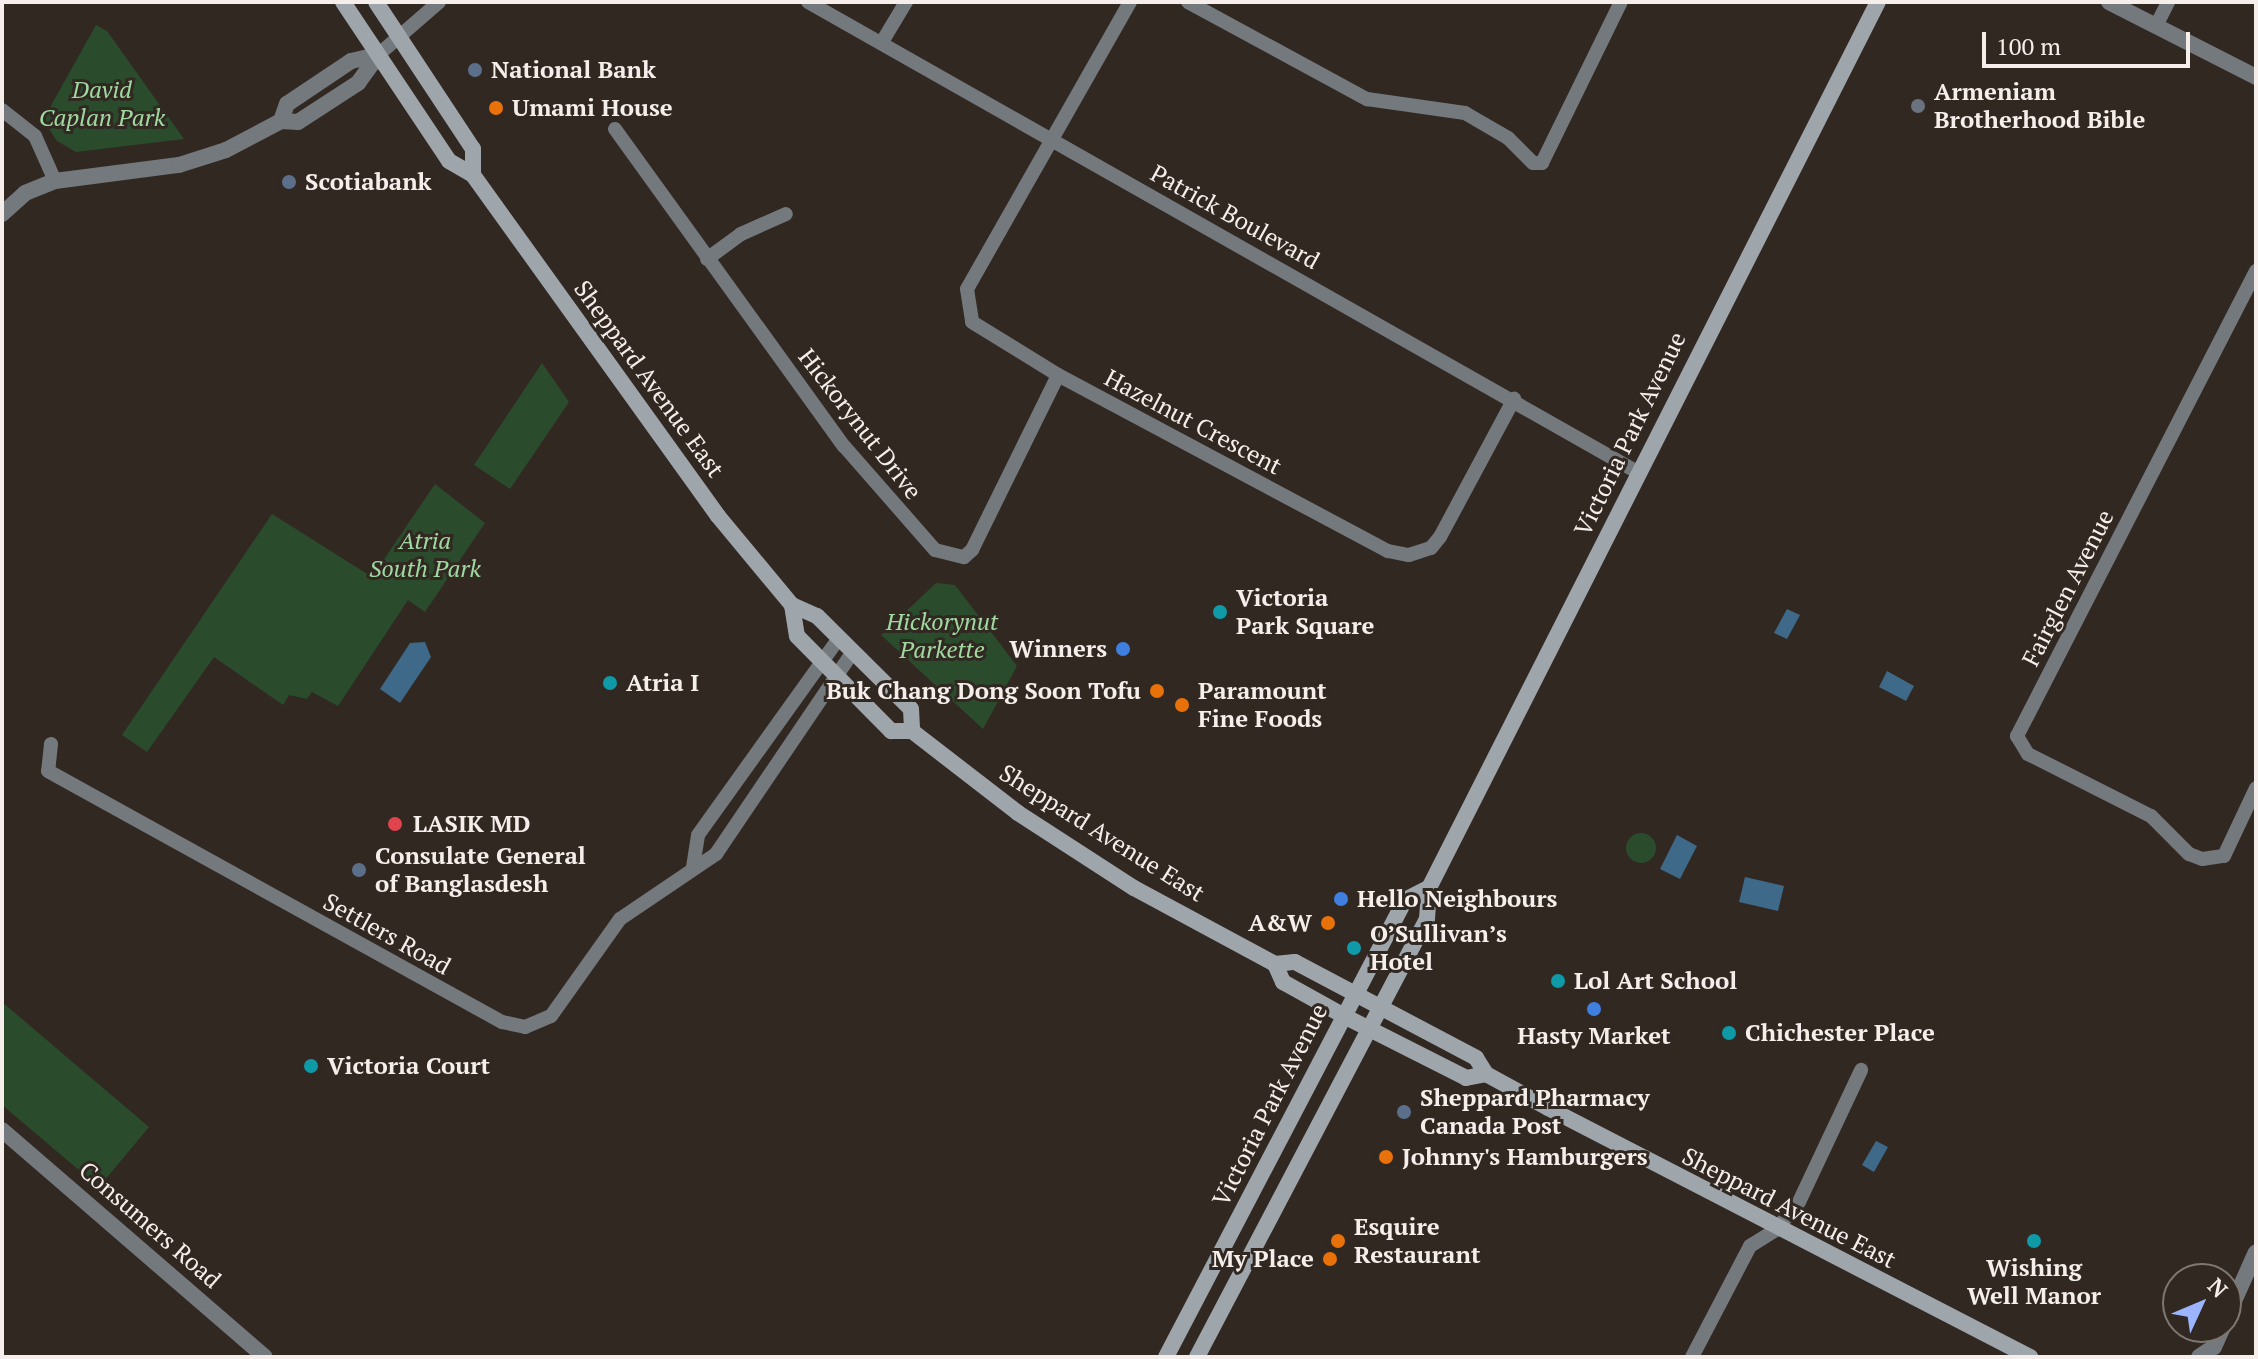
<!DOCTYPE html>
<html>
<head>
<meta charset="utf-8">
<style>
  body { margin:0 }
  #map { position:relative; width:2258px; height:1359px; overflow:hidden; background:#312822; font-family:"PT Serif",serif }
  div>[style] { position:absolute }
  .green>* { inset:0; background:#2b4c2c }
  .round { border-radius:50% }
  .water>* { inset:0; background:#3e6988 }
  .minor>* { height:14px; margin:-7px; padding:0 7px; transform-origin:7px; border-radius:7px; background:#74797d }
  .tertiary>* { height:16px; margin:-8px; padding:0 8px; transform-origin:8px; border-radius:8px; background:#74797d }
  .secondary>* { height:16px; margin:-8px; padding:0 8px; transform-origin:8px; border-radius:8px; background:#9ea6ac }
  .dots>* { width:22px; height:22px; translate:-50% -50%; box-sizing:border-box; border:4px solid #312822; border-radius:50% }
  span { translate:-50% -50%; white-space:nowrap; text-align:center; line-height:1.15; -webkit-text-stroke:6px #312822; paint-order:stroke }
  .poi-label { font-size:24px; color:#f5eeea; font-weight:700 }
  .left { translate:0 -50%; text-align:left }
  .right { translate:-100% -50%; text-align:right }
  .park-label { font-size:24px; color:#9fd9a0; font-style:italic }
  .street-label { font-size:24px; color:#f5eeea }
  .frame { position:absolute; inset:0; border:4px solid #f5eeea; pointer-events:none }
  .north { position:absolute; left:2162px; top:1263px; width:80px; height:80px; box-sizing:border-box; background:#312822; border:2px solid #7f7772; border-radius:50%; rotate:46deg; font-size:22px; font-weight:700; line-height:32px; text-align:center; color:#f5eeea }
  .north::after { content:''; display:block; margin:auto; width:28px; height:36px; background:#9cb4fd; clip-path:polygon(50% 0,100% 100%,50% 72%,0 100%) }
  .scale { position:absolute; left:1982px; top:32px; width:208px; height:36px; box-sizing:border-box; border:4px solid #f5eeea; border-top:0; padding-left:10px; font-size:24px; line-height:28px; white-space:nowrap; color:#f5eeea; -webkit-text-stroke:6px #312822; paint-order:stroke }
</style>
</head>
<body>
<div id="map">
  <div class="green">
    <div style="clip-path:polygon(96px 25px,107px 31px,184px 139px,76px 152px,57px 141px,43px 120px)"></div>
    <div style="clip-path:polygon(542px 363px,569px 402px,510px 489px,474px 465px)"></div>
    <div style="clip-path:polygon(435px 484px,485px 523px,425px 612px,408px 600px,338px 706px,312px 692px,307px 699px,289px 695px,283px 705px,214px 657px,147px 752px,122px 735px,272px 514px,372px 577px)"></div>
    <div style="clip-path:polygon(936px 583px,955px 585px,1017px 666px,983px 729px,881px 635px)"></div>
    <div class="round" style="left:1626px;top:833px;width:30px;height:30px"></div>
    <div style="clip-path:polygon(2px 1002px,149px 1127px,99px 1187px,2px 1105px)"></div>
  </div>
  <div class="water">
    <div style="clip-path:polygon(1787px 609px,1800px 615px,1787px 639px,1774px 633px)"></div>
    <div style="clip-path:polygon(425px 642px,431px 657px,400px 703px,380px 689px,410px 643px)"></div>
    <div style="clip-path:polygon(1887px 671px,1914px 686px,1906px 701px,1879px 687px)"></div>
    <div style="clip-path:polygon(1677px 835px,1697px 846px,1680px 879px,1660px 869px)"></div>
    <div style="clip-path:polygon(1745px 877px,1784px 886px,1778px 911px,1739px 902px)"></div>
    <div style="clip-path:polygon(1876px 1141px,1888px 1147px,1874px 1172px,1862px 1165px)"></div>
  </div>
  <div class="minor">
    <div style="left:808px;top:2px;width:955px;rotate:29.54deg"></div>
    <div style="left:1130px;top:2px;width:330px;rotate:119.6deg"></div>
    <div style="left:967px;top:289px;width:33px;rotate:81deg"></div>
    <div style="left:972px;top:322px;width:101px;rotate:31.6deg"></div>
    <div style="left:1058px;top:375px;width:374px;rotate:28.1deg"></div>
    <div style="left:1388px;top:551px;width:21px;rotate:11deg"></div>
    <div style="left:1409px;top:555px;width:23px;rotate:-18deg"></div>
    <div style="left:1431px;top:548px;width:14px;rotate:-51deg"></div>
    <div style="left:1440px;top:537px;width:157px;rotate:-61.8deg"></div>
    <div style="left:1188px;top:2px;width:204px;rotate:28.5deg"></div>
    <div style="left:1367px;top:99px;width:99px;rotate:8.1deg"></div>
    <div style="left:1465px;top:113px;width:50px;rotate:30.2deg"></div>
    <div style="left:1508px;top:138px;width:35px;rotate:45deg"></div>
    <div style="left:1533px;top:163px;width:9px"></div>
    <div style="left:1542px;top:163px;width:179px;rotate:-63.9deg"></div>
    <div style="left:2156px;top:26px;width:27px;rotate:-63deg"></div>
    <div style="left:882px;top:42px;width:47px;rotate:-59deg"></div>
    <div style="left:378px;top:55px;width:81px;rotate:-41deg"></div>
    <div style="left:2px;top:110px;width:42px;rotate:38.2deg"></div>
    <div style="left:35px;top:136px;width:49px;rotate:66deg"></div>
    <div style="left:615px;top:129px;width:391px;rotate:54.2deg"></div>
    <div style="left:844px;top:446px;width:138px;rotate:48.8deg"></div>
    <div style="left:935px;top:550px;width:30px;rotate:14deg"></div>
    <div style="left:964px;top:557px;width:11px;rotate:-41deg"></div>
    <div style="left:972px;top:550px;width:195px;rotate:-63.8deg"></div>
    <div style="left:707px;top:259px;width:42px;rotate:-36.3deg"></div>
    <div style="left:741px;top:234px;width:49px;rotate:-24deg"></div>
    <div style="left:2256px;top:271px;width:523px;rotate:117.2deg"></div>
    <div style="left:2017px;top:736px;width:21px;rotate:59deg"></div>
    <div style="left:2028px;top:754px;width:138px;rotate:26.8deg"></div>
    <div style="left:2151px;top:816px;width:54px;rotate:45deg"></div>
    <div style="left:2189px;top:854px;width:14px;rotate:21deg"></div>
    <div style="left:2202px;top:859px;width:22px;rotate:-8deg"></div>
    <div style="left:2224px;top:856px;width:75px;rotate:-64.8deg"></div>
    <div style="left:51px;top:744px;width:27px;rotate:96deg"></div>
    <div style="left:48px;top:771px;width:519px;rotate:28.94deg"></div>
    <div style="left:502px;top:1022px;width:24px;rotate:12deg"></div>
    <div style="left:525px;top:1027px;width:28px;rotate:-23deg"></div>
    <div style="left:551px;top:1016px;width:119px;rotate:-54.6deg"></div>
    <div style="left:620px;top:919px;width:116px;rotate:-34.1deg"></div>
    <div style="left:716px;top:854px;width:243px;rotate:-55.9deg"></div>
    <div style="left:693px;top:867px;width:32px;rotate:-81deg"></div>
    <div style="left:698px;top:835px;width:242px;rotate:-54.4deg"></div>
    <div style="left:1692px;top:1357px;width:125px;rotate:-62.4deg"></div>
    <div style="left:1750px;top:1246px;width:31px;rotate:-32deg"></div>
    <div style="left:1776px;top:1230px;width:36px;rotate:-51deg"></div>
    <div style="left:1799px;top:1202px;width:146px;rotate:-64.8deg"></div>
  </div>
  <div class="tertiary">
    <div style="left:2109px;top:2px;width:165px;rotate:27deg"></div>
    <div style="left:281px;top:121px;width:18px;rotate:-71deg"></div>
    <div style="left:287px;top:104px;width:77px;rotate:-33.9deg"></div>
    <div style="left:351px;top:61px;width:28px;rotate:-13deg"></div>
    <div style="left:2px;top:214px;width:31px;rotate:-42deg"></div>
    <div style="left:25px;top:193px;width:32px;rotate:-22deg"></div>
    <div style="left:55px;top:181px;width:125px;rotate:-7.4deg"></div>
    <div style="left:179px;top:165px;width:49px;rotate:-17.7deg"></div>
    <div style="left:226px;top:150px;width:62px;rotate:-27.8deg"></div>
    <div style="left:281px;top:121px;width:17px;rotate:3deg"></div>
    <div style="left:298px;top:122px;width:72px;rotate:-33deg"></div>
    <div style="left:358px;top:83px;width:34px;rotate:-54deg"></div>
    <div style="left:2px;top:1130px;width:347px;rotate:40.8deg"></div>
    <div style="left:2226px;top:1319px;width:73px;rotate:-65.9deg"></div>
    <div style="left:2199px;top:1357px;width:18px;rotate:-34deg"></div>
    <div style="left:2214px;top:1347px;width:22px;rotate:-66deg"></div>
  </div>
  <div class="secondary">
    <div style="left:343px;top:2px;width:191px;rotate:56.3deg"></div>
    <div style="left:449px;top:161px;width:28px;rotate:30deg"></div>
    <div style="left:473px;top:175px;width:420px;rotate:54.3deg"></div>
    <div style="left:718px;top:516px;width:116px;rotate:50.3deg"></div>
    <div style="left:792px;top:605px;width:27px;rotate:24deg"></div>
    <div style="left:817px;top:616px;width:132px;rotate:44.7deg"></div>
    <div style="left:911px;top:709px;width:22px;rotate:87deg"></div>
    <div style="left:376px;top:2px;width:176px;rotate:56.6deg"></div>
    <div style="left:473px;top:149px;width:26px;rotate:90deg"></div>
    <div style="left:792px;top:605px;width:31px;rotate:81deg"></div>
    <div style="left:797px;top:636px;width:134px;rotate:45.3deg"></div>
    <div style="left:891px;top:731px;width:21px"></div>
    <div style="left:912px;top:731px;width:134px;rotate:37.7deg"></div>
    <div style="left:1018px;top:813px;width:138px;rotate:32.9deg"></div>
    <div style="left:1134px;top:888px;width:160px;rotate:28.3deg"></div>
    <div style="left:1275px;top:964px;width:20px;rotate:-6deg"></div>
    <div style="left:1295px;top:962px;width:205px;rotate:27.9deg"></div>
    <div style="left:1476px;top:1058px;width:19px;rotate:58deg"></div>
    <div style="left:1486px;top:1074px;width:71px;rotate:28.7deg"></div>
    <div style="left:1548px;top:1108px;width:543px;rotate:27.32deg"></div>
    <div style="left:1275px;top:964px;width:20px;rotate:66deg"></div>
    <div style="left:1283px;top:982px;width:70px;rotate:29.1deg"></div>
    <div style="left:1344px;top:1016px;width:137px;rotate:26.9deg"></div>
    <div style="left:1466px;top:1078px;width:20px;rotate:-11deg"></div>
    <div style="left:1166px;top:1357px;width:516px;rotate:-62.39deg"></div>
    <div style="left:1405px;top:900px;width:27px;rotate:-27deg"></div>
    <div style="left:1197px;top:1357px;width:495px;rotate:-62.3deg"></div>
    <div style="left:1427px;top:919px;width:31px;rotate:-86deg"></div>
    <div style="left:1429px;top:888px;width:993px;rotate:-63.13deg"></div>
  </div>
  <div class="dots">
    <div style="left:475px;top:70px;background:#5c6f8a"></div>
    <div style="left:1918px;top:106px;background:#6b7280"></div>
    <div style="left:496px;top:108px;background:#e8710a"></div>
    <div style="left:289px;top:182px;background:#5c6f8a"></div>
    <div style="left:1220px;top:612px;background:#0f9aa8"></div>
    <div style="left:1123px;top:649px;background:#3f7fe0"></div>
    <div style="left:610px;top:683px;background:#0f9aa8"></div>
    <div style="left:1157px;top:691px;background:#e8710a"></div>
    <div style="left:1182px;top:705px;background:#e8710a"></div>
    <div style="left:395px;top:824px;background:#e0444e"></div>
    <div style="left:359px;top:870px;background:#5c6f8a"></div>
    <div style="left:1341px;top:899px;background:#3f7fe0"></div>
    <div style="left:1328px;top:923px;background:#e8710a"></div>
    <div style="left:1354px;top:948px;background:#0f9aa8"></div>
    <div style="left:1558px;top:981px;background:#0f9aa8"></div>
    <div style="left:1594px;top:1009px;background:#3f7fe0"></div>
    <div style="left:1729px;top:1033px;background:#0f9aa8"></div>
    <div style="left:311px;top:1066px;background:#0f9aa8"></div>
    <div style="left:1404px;top:1112px;background:#5c6f8a"></div>
    <div style="left:1386px;top:1157px;background:#e8710a"></div>
    <div style="left:1338px;top:1241px;background:#e8710a"></div>
    <div style="left:2034px;top:1241px;background:#0f9aa8"></div>
    <div style="left:1330px;top:1259px;background:#e8710a"></div>
  </div>
  <div class="poi-label">
    <span class="left" style="left:491px;top:70px">National Bank</span>
    <span class="left" style="left:1934px;top:106px">Armeniam<br>Brotherhood Bible</span>
    <span class="left" style="left:512px;top:108px">Umami House</span>
    <span class="left" style="left:305px;top:182px">Scotiabank</span>
    <span class="left" style="left:1236px;top:612px">Victoria<br>Park Square</span>
    <span class="right" style="left:1107px;top:649px">Winners</span>
    <span class="left" style="left:626px;top:683px">Atria I</span>
    <span class="right" style="left:1141px;top:691px">Buk Chang Dong Soon Tofu</span>
    <span class="left" style="left:1198px;top:705px">Paramount<br>Fine Foods</span>
    <span class="left" style="left:413px;top:824px">LASIK MD</span>
    <span class="left" style="left:375px;top:870px">Consulate General<br>of Banglasdesh</span>
    <span class="left" style="left:1357px;top:899px">Hello Neighbours</span>
    <span class="right" style="left:1312px;top:923px">A&amp;W</span>
    <span class="left" style="left:1370px;top:948px">O’Sullivan’s<br>Hotel</span>
    <span class="left" style="left:1574px;top:981px">Lol Art School</span>
    <span class="left" style="left:1745px;top:1033px">Chichester Place</span>
    <span style="left:1594px;top:1036px">Hasty Market</span>
    <span class="left" style="left:327px;top:1066px">Victoria Court</span>
    <span class="left" style="left:1420px;top:1112px">Sheppard Pharmacy<br>Canada Post</span>
    <span class="left" style="left:1402px;top:1157px">Johnny's Hamburgers</span>
    <span class="left" style="left:1354px;top:1241px">Esquire<br>Restaurant</span>
    <span class="right" style="left:1314px;top:1259px">My Place</span>
    <span style="left:2034px;top:1282px">Wishing<br>Well Manor</span>
  </div>
  <div class="park-label">
    <span style="left:102px;top:104px">David<br>Caplan Park</span>
    <span style="left:425px;top:555px">Atria<br>South Park</span>
    <span style="left:942px;top:636px">Hickorynut<br>Parkette</span>
  </div>
  <div class="street-label">
    <span style="left:1235px;top:217px;rotate:29deg">Patrick Boulevard</span>
    <span style="left:649px;top:379px;rotate:54deg">Sheppard Avenue East</span>
    <span style="left:1193px;top:422px;rotate:28deg">Hazelnut Crescent</span>
    <span style="left:860px;top:424px;rotate:52deg">Hickorynut Drive</span>
    <span style="left:1630px;top:434px;rotate:-64deg">Victoria Park Avenue</span>
    <span style="left:2068px;top:588px;rotate:-63deg">Fairglen Avenue</span>
    <span style="left:1102px;top:833px;rotate:32deg">Sheppard Avenue East</span>
    <span style="left:387px;top:934px;rotate:29deg">Settlers Road</span>
    <span style="left:1270px;top:1105px;rotate:-63deg">Victoria Park Avenue</span>
    <span style="left:1789px;top:1208px;rotate:27deg">Sheppard Avenue East</span>
    <span style="left:150px;top:1225px;rotate:41deg">Consumers Road</span>
  </div>
  <div class="frame"></div>
  <div class="north">N</div>
  <div class="scale">100 m</div>
</div>
</body>
</html>
